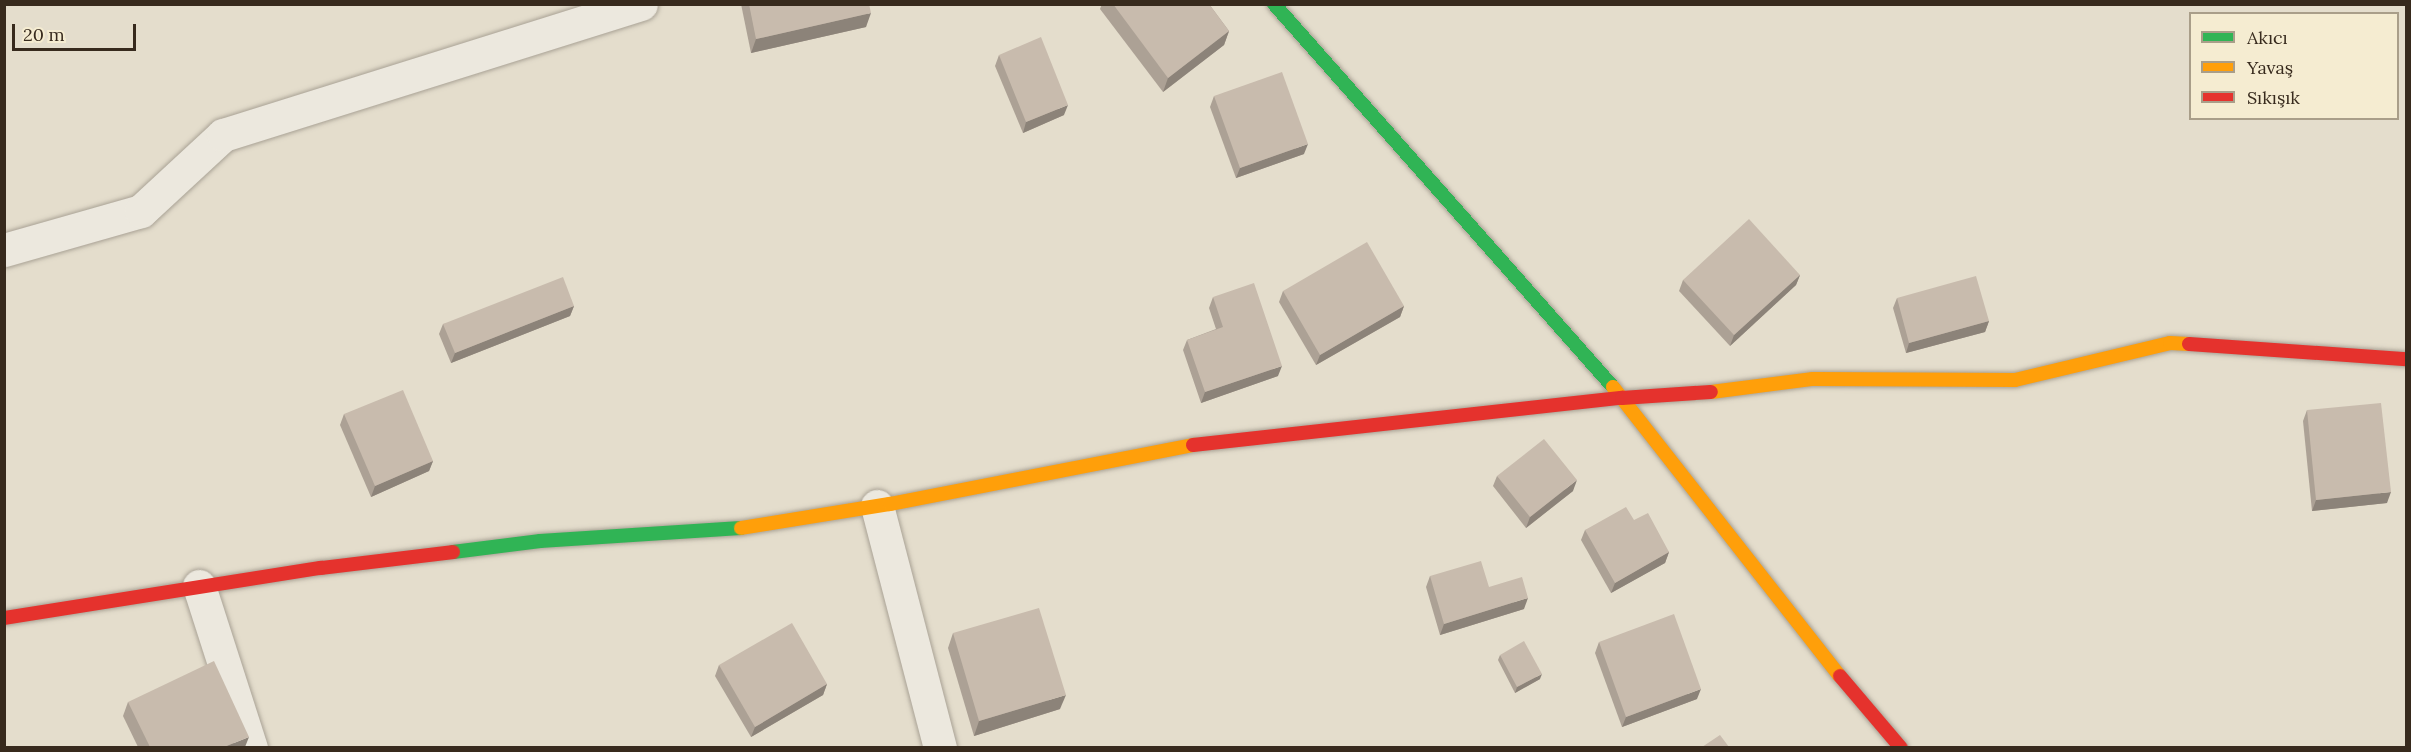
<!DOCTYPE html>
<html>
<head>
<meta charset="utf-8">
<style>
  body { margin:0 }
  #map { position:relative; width:2411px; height:752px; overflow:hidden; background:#e4ddcc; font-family:Lora,serif }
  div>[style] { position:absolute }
  .roads { filter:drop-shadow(0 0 2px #a9a295) drop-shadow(0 0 2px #a9a295) }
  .street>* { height:33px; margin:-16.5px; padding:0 16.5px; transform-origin:16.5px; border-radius:16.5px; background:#ece8de }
  .fast>* { height:14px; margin:-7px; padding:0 7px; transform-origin:7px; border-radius:7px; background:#30b455 }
  .slow>* { height:14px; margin:-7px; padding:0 7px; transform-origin:7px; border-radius:7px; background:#ff9f0a }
  .jam>* { height:14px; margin:-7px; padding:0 7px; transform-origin:7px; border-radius:7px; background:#e5322d }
  .wall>* { inset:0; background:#aca195 }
  .shaded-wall>* { inset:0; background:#8c8379 }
  .building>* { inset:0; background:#c8bbad }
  span { translate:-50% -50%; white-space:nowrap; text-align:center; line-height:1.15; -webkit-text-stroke:6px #f5ecd1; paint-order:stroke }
  .frame { position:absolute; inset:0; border:6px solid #372a1d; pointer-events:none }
  .legend { position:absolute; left:2189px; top:12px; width:210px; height:108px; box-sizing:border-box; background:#f5ecd1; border:2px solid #a99e89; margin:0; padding:8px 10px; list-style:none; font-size:18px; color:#372a1d }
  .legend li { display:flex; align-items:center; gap:12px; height:30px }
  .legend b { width:30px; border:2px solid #a99e89 }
  .scale { position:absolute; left:12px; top:24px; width:124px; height:27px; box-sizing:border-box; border:3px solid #372a1d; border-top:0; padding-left:8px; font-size:18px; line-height:21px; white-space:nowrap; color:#372a1d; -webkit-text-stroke:4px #f5ecd1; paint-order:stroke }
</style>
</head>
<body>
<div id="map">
  <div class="roads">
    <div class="street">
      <div style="left:4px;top:250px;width:142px;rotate:-15.9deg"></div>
      <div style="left:141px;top:211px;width:112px;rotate:-42.8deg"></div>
      <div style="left:223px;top:135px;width:438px;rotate:-17.4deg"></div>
      <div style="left:877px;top:506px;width:250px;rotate:75.4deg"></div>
      <div style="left:199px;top:586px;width:170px;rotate:72.2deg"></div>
    </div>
    <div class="fast">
      <div style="left:1274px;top:4px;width:511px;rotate:48.49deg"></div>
      <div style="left:453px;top:552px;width:88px;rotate:-7.2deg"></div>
      <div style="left:540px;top:541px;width:201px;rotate:-3.7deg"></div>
    </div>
    <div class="slow">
      <div style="left:1613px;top:387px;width:367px;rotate:51.9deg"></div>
      <div style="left:1711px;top:392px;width:103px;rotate:-7.3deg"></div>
      <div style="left:1813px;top:379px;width:202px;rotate:0.3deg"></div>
      <div style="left:2015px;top:380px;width:159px;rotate:-13.4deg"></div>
      <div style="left:2170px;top:343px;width:19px;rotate:3deg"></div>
      <div style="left:741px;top:528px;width:151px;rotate:-9.2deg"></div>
      <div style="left:890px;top:504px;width:309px;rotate:-11deg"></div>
    </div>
    <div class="jam">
      <div style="left:2189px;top:344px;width:218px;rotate:4deg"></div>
      <div style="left:1193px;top:445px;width:432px;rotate:-6.3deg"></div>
      <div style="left:1622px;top:398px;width:89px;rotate:-3.9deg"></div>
      <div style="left:4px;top:618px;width:321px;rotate:-9deg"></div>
      <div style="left:321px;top:568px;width:133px;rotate:-6.9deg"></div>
      <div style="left:1840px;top:676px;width:94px;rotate:49.7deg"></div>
    </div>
  </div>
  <div class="wall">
    <div style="clip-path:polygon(741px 4px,869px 4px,866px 27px,751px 53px)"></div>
    <div style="clip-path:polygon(1102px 4px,1209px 4px,1229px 31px,1224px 45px,1163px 92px,1100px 9px)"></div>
    <div style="clip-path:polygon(999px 55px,1064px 115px,1023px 133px,995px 66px)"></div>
    <div style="clip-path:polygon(1214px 96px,1304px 154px,1236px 178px,1210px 107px)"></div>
    <div style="clip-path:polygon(1800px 275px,1796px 285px,1730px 346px,1679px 291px,1683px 280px)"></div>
    <div style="clip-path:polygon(1283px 291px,1404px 306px,1400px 317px,1316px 365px,1279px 302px)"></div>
    <div style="clip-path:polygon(1213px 297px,1278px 376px,1201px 403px,1183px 350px,1187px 340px,1216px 329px,1209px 308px)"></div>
    <div style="clip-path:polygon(1897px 298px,1989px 321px,1985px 332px,1906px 353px,1893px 308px)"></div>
    <div style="clip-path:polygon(574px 306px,570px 316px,451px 363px,439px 334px,443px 324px)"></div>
    <div style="clip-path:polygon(2307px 410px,2387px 503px,2312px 511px,2303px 421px)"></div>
    <div style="clip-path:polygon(344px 414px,433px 461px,429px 471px,371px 497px,340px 425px)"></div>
    <div style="clip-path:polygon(1497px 476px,1573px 491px,1526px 528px,1493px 486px)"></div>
    <div style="clip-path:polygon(1634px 520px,1669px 552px,1665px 563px,1611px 593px,1581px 540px,1585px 530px)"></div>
    <div style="clip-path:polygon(1430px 576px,1489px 587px,1524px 609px,1440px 635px,1426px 587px)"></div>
    <div style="clip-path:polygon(953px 633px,1060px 709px,974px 736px,948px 648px)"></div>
    <div style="clip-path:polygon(1599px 642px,1697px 699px,1622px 727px,1595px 653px)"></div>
    <div style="clip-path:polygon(1500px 655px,1540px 679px,1515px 693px,1498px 660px)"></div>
    <div style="clip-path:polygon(719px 665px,827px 684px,823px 695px,751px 737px,715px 676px)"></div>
    <div style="clip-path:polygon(128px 702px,245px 747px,138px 747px,123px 716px)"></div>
  </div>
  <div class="shaded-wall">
    <div style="clip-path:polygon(871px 13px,866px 27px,751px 53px,756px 39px)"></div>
    <div style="clip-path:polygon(1229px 31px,1224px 45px,1163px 92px,1168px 78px)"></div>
    <div style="clip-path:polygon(1068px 105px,1064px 115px,1023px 133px,1026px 122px)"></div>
    <div style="clip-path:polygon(1308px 144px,1304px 154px,1236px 178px,1240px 168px)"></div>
    <div style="clip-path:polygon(1800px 275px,1796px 285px,1730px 346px,1734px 335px)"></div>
    <div style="clip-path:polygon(574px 306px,570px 316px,451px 363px,455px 353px)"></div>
    <div style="clip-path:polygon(1404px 306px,1400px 317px,1316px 365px,1320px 355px)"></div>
    <div style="clip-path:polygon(1989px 321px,1985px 332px,1906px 353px,1909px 343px)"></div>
    <div style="clip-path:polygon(1282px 366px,1278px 376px,1201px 403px,1205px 392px)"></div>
    <div style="clip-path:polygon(433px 461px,429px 471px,371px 497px,375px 486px)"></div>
    <div style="clip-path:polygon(1577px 480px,1573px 491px,1526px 528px,1530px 517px)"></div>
    <div style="clip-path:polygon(2391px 492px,2387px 503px,2312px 511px,2316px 500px)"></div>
    <div style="clip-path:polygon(1669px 552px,1665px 563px,1611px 593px,1615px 583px)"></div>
    <div style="clip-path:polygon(1528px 598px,1524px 609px,1440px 635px,1444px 624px)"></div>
    <div style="clip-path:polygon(1542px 674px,1540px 679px,1515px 693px,1517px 687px)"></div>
    <div style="clip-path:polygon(827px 684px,823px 695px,751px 737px,755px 727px)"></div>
    <div style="clip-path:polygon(1701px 689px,1697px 699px,1622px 727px,1626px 717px)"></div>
    <div style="clip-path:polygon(1066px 695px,1060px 709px,974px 736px,979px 721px)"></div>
    <div style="clip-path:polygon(249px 737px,245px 747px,224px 747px)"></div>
  </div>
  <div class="building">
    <div style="clip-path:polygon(749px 4px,869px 4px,871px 13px,756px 39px)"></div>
    <div style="clip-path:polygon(1113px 4px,1209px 4px,1229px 31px,1168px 78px)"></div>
    <div style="clip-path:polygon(1041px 37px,1068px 105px,1026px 122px,999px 55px)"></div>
    <div style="clip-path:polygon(1282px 72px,1308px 144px,1240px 168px,1214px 96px)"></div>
    <div style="clip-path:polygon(1749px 219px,1800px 275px,1734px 335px,1683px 280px)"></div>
    <div style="clip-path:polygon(1367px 242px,1404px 306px,1320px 355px,1283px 291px)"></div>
    <div style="clip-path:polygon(1976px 276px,1989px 321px,1909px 343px,1897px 298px)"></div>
    <div style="clip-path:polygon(563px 277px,574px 306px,455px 353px,443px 324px)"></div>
    <div style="clip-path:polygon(1254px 283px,1282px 366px,1205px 392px,1187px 340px,1223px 327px,1213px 297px)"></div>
    <div style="clip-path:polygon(403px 390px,433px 461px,375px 486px,344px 414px)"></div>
    <div style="clip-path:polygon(2381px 403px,2391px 492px,2316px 500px,2307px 410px)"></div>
    <div style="clip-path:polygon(1544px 439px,1577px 480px,1530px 517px,1497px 476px)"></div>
    <div style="clip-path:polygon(1626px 507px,1634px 520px,1648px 513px,1669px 552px,1615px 583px,1585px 530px)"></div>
    <div style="clip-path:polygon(1481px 561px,1489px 587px,1522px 577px,1528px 598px,1444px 624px,1430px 576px)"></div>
    <div style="clip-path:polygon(1039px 608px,1066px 695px,979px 721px,953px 633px)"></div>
    <div style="clip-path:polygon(1674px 614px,1701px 689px,1626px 717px,1599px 642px)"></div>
    <div style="clip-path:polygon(792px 623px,827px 684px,755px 727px,719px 665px)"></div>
    <div style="clip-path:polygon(1524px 641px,1542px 674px,1517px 687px,1500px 655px)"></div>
    <div style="clip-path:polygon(214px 661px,249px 737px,224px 747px,150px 747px,128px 702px)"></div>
    <div style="clip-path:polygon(1720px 735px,1729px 747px,1702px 747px)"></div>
  </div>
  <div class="frame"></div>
  <ul class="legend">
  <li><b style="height:8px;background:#30b455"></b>Akıcı</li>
  <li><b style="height:8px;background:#ff9f0a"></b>Yavaş</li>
  <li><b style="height:8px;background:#e5322d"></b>Sıkışık</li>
  </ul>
  <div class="scale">20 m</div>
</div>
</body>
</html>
